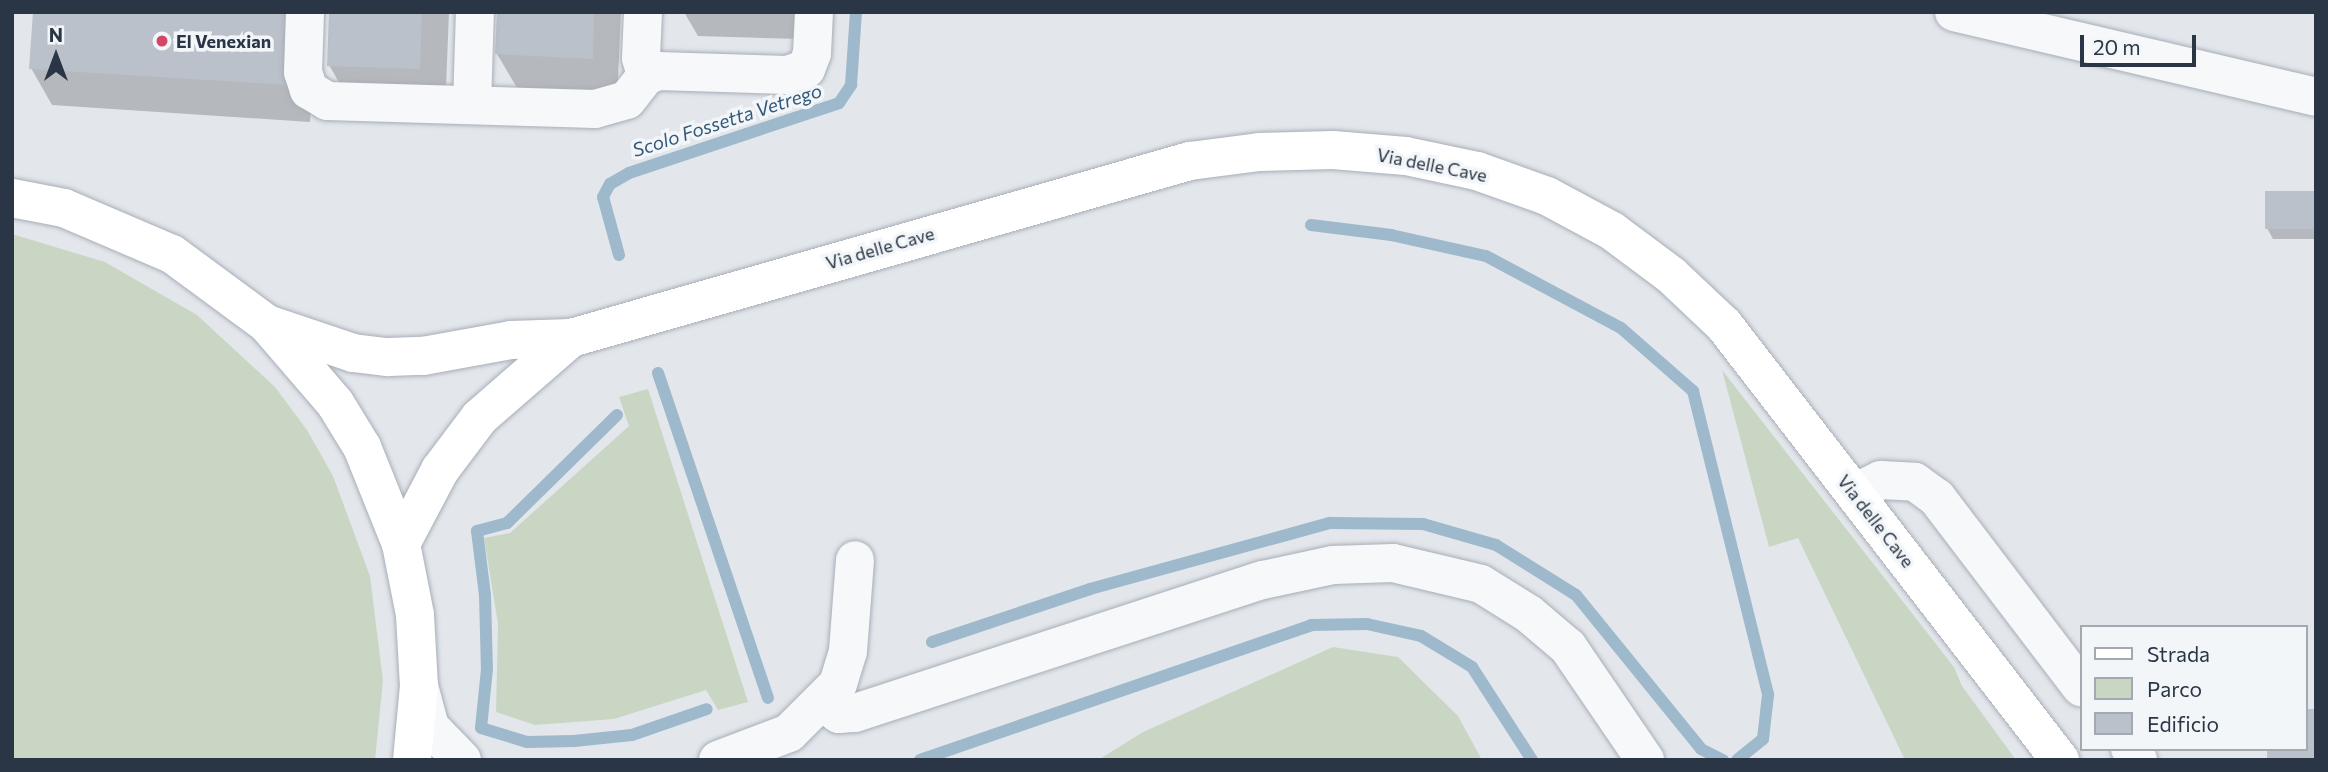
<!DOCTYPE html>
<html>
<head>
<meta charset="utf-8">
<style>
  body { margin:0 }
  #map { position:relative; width:2328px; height:772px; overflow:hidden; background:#e3e7ec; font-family:Commissioner,sans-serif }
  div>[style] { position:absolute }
  .green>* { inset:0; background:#cad6c4 }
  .shadow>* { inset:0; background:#0003 }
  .stream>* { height:12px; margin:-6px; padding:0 6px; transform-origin:6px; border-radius:6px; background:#9eb8cc }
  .building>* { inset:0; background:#bac1ca }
  .roads { filter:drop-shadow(0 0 2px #a8aeb7) drop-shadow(0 0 2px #a8aeb7) }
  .minor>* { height:38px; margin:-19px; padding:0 19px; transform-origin:19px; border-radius:19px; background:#f6f8fa }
  .major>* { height:38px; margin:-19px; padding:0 19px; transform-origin:19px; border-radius:19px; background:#fff }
  .dots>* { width:19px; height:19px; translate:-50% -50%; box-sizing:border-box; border:4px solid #f3f6f9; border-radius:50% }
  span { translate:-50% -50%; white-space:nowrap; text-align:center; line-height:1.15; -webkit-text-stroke:7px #f3f6f9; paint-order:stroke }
  .poi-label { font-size:18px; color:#2a3645; font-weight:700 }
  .left { translate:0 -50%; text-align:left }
  .street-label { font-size:18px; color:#2a3645 }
  .water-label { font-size:19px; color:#33587a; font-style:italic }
  .frame { position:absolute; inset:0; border:14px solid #2a3645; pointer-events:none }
  .legend { position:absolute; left:2080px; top:625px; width:228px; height:126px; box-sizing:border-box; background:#f3f6f9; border:2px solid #a3a9b1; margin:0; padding:9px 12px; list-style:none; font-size:21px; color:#2a3645 }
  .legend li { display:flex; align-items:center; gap:14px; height:35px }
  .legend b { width:35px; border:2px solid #a3a9b1 }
  .north { position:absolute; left:21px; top:21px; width:70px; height:70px; -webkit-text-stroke:5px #f3f6f9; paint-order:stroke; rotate:0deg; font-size:19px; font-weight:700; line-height:28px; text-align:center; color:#2a3645 }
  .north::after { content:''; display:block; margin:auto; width:24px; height:32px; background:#2a3645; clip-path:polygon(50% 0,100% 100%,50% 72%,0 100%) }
  .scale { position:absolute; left:2080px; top:35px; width:116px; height:32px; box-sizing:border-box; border:4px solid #2a3645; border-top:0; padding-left:9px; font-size:21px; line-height:24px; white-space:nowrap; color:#2a3645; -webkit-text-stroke:5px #f3f6f9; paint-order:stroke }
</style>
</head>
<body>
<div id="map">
  <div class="green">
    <div style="clip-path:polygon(12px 234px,105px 262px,197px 315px,275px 387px,307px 430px,333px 476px,370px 576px,383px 681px,375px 760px,12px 760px)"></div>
    <div style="clip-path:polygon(1722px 370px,1954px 667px,1962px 686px,2016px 760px,1905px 760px,1798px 538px,1769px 547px)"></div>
    <div style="clip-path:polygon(648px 389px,748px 702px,718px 710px,706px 690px,614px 719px,535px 725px,496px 712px,498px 624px,484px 538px,510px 533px,629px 426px,619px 397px)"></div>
    <div style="clip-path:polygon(1333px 647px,1398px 657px,1458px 716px,1482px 760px,1098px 760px,1143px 732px)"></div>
  </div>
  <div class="shadow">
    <div style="clip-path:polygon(317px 12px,310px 122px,52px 105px,31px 68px)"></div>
    <div style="clip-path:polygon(331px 12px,449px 12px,445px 113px,355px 110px,329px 65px)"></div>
    <div style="clip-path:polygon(499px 12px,621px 12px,617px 102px,523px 98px,497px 54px)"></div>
    <div style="clip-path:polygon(684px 12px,801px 12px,800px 39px,698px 36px)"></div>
    <div style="clip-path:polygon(2316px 193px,2316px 239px,2273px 239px,2267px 228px)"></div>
  </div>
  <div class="stream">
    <div style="left:1311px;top:225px;width:81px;rotate:7.1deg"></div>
    <div style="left:1391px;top:235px;width:97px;rotate:12.5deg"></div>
    <div style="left:1486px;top:256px;width:153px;rotate:28.1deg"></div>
    <div style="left:1621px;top:328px;width:96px;rotate:41.2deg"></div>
    <div style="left:1693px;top:391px;width:313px;rotate:76.1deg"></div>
    <div style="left:1768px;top:695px;width:44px;rotate:96.5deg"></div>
    <div style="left:1763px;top:739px;width:33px;rotate:141deg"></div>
    <div style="left:619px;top:255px;width:60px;rotate:-105.4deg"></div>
    <div style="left:603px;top:197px;width:15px;rotate:-62deg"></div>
    <div style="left:610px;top:184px;width:22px;rotate:-30deg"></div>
    <div style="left:629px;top:173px;width:221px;rotate:-18.4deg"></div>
    <div style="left:839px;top:103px;width:22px;rotate:-56deg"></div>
    <div style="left:851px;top:85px;width:73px;rotate:-86.1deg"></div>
    <div style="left:658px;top:373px;width:343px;rotate:71.3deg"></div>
    <div style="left:617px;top:415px;width:154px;rotate:135.5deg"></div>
    <div style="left:507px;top:523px;width:31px;rotate:165deg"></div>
    <div style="left:477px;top:531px;width:64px;rotate:82.9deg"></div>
    <div style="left:485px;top:595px;width:74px;rotate:88.5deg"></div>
    <div style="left:487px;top:669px;width:59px;rotate:95.8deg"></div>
    <div style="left:481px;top:728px;width:48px;rotate:16.9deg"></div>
    <div style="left:527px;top:742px;width:47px;rotate:-1.2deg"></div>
    <div style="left:574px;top:741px;width:58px;rotate:-5.9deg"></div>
    <div style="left:632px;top:735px;width:79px;rotate:-19.1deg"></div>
    <div style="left:932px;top:642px;width:167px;rotate:-18.5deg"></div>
    <div style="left:1090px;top:589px;width:249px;rotate:-15.4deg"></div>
    <div style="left:1330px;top:523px;width:93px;rotate:0.6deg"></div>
    <div style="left:1423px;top:524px;width:76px;rotate:16deg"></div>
    <div style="left:1496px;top:545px;width:94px;rotate:32deg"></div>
    <div style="left:1576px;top:595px;width:198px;rotate:50.9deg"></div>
    <div style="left:1701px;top:749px;width:25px;rotate:27deg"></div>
    <div style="left:920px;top:760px;width:414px;rotate:-19deg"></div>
    <div style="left:1311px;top:625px;width:56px;rotate:-1deg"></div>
    <div style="left:1367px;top:624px;width:55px;rotate:12.5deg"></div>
    <div style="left:1421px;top:636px;width:60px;rotate:31.3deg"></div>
    <div style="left:1472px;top:667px;width:111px;rotate:57.2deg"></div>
  </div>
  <div class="building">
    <div style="clip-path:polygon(33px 12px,294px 12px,289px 85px,29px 69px)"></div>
    <div style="clip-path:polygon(329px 12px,422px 12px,420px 69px,327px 66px)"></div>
    <div style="clip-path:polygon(497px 12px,594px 12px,593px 59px,495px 54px)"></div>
    <div style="clip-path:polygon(2265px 191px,2316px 191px,2316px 229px,2265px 229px)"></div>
    <div style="clip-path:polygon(2305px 709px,2316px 709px,2316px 760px,2267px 760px,2267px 749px,2305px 749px)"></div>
  </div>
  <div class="roads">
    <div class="minor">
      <div style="left:305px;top:12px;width:60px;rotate:91.9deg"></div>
      <div style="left:303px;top:72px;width:19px;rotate:72deg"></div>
      <div style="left:309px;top:90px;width:21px;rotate:31deg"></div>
      <div style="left:327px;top:101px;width:268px;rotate:1.7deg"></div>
      <div style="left:595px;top:109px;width:33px;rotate:-16deg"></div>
      <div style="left:627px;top:100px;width:31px;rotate:-52deg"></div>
      <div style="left:646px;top:76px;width:13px;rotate:-23deg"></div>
      <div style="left:658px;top:71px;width:129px;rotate:1.8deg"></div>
      <div style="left:787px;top:75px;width:20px;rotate:-18deg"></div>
      <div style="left:806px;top:69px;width:17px;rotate:-69deg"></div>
      <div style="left:812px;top:53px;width:41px;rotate:-87.2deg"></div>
      <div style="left:643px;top:12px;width:46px;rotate:92.5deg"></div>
      <div style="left:641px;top:58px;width:19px;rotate:74deg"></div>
      <div style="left:1954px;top:12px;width:372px;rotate:13.2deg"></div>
      <div style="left:472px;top:105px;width:93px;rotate:-88.2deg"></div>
      <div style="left:1854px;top:493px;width:30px;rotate:-26deg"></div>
      <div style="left:1881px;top:480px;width:34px;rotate:3deg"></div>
      <div style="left:1915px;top:482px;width:27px;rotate:36deg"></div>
      <div style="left:1937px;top:498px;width:238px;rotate:52.7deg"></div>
      <div style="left:419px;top:686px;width:42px;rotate:75deg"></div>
      <div style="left:430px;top:727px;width:46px;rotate:45.9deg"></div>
      <div style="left:823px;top:702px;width:20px;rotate:37deg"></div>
      <div style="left:839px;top:714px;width:16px;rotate:-4deg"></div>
      <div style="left:855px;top:713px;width:429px;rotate:-18.1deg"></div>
      <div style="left:1263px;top:580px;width:72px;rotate:-12.1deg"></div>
      <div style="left:1333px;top:565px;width:60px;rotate:-1.9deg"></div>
      <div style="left:1393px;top:563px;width:90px;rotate:13.4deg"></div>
      <div style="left:1481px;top:584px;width:57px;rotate:32deg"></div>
      <div style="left:1529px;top:614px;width:51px;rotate:40.2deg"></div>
      <div style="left:1568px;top:647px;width:137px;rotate:55.7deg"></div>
      <div style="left:2130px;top:749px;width:14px;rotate:54deg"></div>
      <div style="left:718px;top:760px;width:76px;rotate:-20.8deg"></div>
      <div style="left:789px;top:733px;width:69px;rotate:-45deg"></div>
      <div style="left:838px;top:684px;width:34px;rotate:-73deg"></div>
      <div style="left:848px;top:651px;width:91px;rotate:-85.6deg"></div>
    </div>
    <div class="major">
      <div style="left:12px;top:198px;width:53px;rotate:10.9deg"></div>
      <div style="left:64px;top:208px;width:117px;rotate:23.1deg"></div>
      <div style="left:172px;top:254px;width:118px;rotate:36.4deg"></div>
      <div style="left:267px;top:324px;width:104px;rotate:49.3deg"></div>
      <div style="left:335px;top:403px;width:52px;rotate:58.5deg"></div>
      <div style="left:362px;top:447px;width:105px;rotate:68.1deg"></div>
      <div style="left:401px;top:544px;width:72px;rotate:78.8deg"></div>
      <div style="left:415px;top:615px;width:71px;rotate:86.8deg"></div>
      <div style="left:419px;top:686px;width:74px;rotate:95.4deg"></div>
      <div style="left:267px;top:324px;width:91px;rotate:18.6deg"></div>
      <div style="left:353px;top:353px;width:35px;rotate:7deg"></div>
      <div style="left:388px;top:357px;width:35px;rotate:-2deg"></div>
      <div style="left:423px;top:356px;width:89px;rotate:-10.3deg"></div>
      <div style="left:511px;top:340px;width:60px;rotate:-1.9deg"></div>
      <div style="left:571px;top:338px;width:644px;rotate:-15.96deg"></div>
      <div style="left:1190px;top:161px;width:70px;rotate:-7.4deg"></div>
      <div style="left:1259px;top:152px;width:74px;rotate:-1.5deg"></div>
      <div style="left:1333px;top:150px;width:73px;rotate:4.7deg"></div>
      <div style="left:1406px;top:156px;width:73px;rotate:11.9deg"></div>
      <div style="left:1477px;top:171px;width:74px;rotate:19.7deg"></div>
      <div style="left:1547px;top:196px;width:74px;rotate:28.3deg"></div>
      <div style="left:1612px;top:231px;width:74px;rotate:36.7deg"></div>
      <div style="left:1671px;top:275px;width:73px;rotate:43.3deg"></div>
      <div style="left:1724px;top:325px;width:550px;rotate:52.32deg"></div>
      <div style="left:401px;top:544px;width:84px;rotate:-62.2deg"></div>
      <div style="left:440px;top:470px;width:66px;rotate:-53deg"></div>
      <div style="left:480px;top:417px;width:121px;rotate:-41deg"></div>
    </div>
  </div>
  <div class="dots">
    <div style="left:162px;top:41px;background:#d24766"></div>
  </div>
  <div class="poi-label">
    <span class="left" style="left:176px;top:41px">El Venexian</span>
  </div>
  <div class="street-label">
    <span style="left:1432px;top:165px;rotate:11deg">Via delle Cave</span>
    <span style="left:880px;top:248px;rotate:-16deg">Via delle Cave</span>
    <span style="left:1876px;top:521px;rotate:52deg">Via delle Cave</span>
  </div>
  <div class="water-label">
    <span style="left:727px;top:120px;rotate:-18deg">Scolo Fossetta Vetrego</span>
  </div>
  <div class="frame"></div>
  <ul class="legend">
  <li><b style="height:9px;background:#fff"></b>Strada</li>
  <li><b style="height:19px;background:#cad6c4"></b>Parco</li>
  <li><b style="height:19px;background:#bac1ca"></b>Edificio</li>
  </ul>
  <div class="north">N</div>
  <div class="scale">20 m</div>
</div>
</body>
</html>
